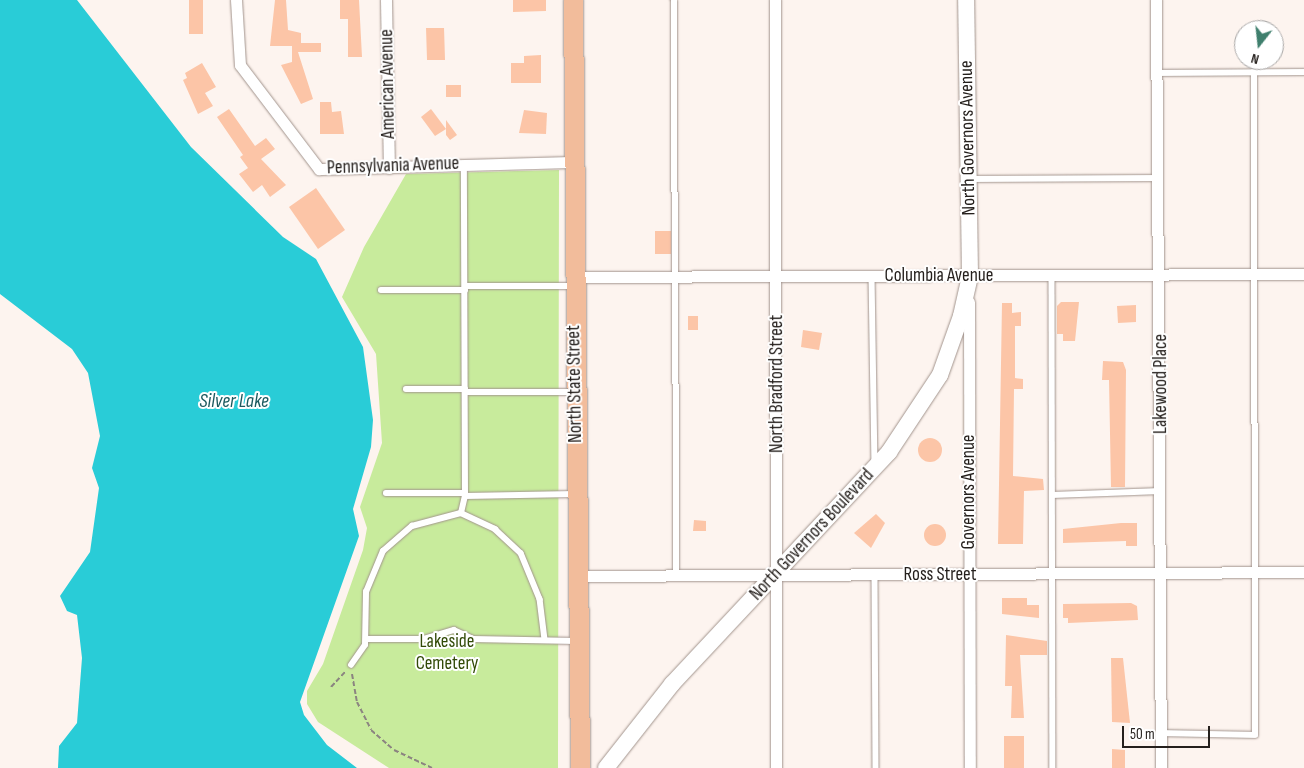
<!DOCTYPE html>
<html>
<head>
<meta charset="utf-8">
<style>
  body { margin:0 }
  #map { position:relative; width:1304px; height:768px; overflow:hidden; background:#fdf4ef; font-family:"Sofia Sans Condensed",sans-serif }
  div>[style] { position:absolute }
  .green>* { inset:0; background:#c8eb9c }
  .water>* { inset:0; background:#29ccd7 }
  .building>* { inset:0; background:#fcc5a7 }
  .round { border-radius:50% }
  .path>* { height:2px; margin-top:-1px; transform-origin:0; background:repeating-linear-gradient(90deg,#8b8480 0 5px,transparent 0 7.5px) }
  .roads { filter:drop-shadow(0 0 1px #a2948d) drop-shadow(0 0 1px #a2948d) }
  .service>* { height:5.5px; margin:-2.75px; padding:0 2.75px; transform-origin:2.75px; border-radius:2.75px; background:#fff }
  .minor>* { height:11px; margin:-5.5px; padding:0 5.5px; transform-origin:5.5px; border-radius:5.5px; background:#fff }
  .secondary>* { height:16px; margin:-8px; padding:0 8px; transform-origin:8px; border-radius:8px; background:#fff }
  .primary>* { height:19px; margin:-9.5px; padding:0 9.5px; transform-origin:9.5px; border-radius:9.5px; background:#f2bc9b }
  span { translate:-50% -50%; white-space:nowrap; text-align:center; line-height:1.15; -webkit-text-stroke:4px #fff; paint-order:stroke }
  .street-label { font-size:19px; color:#25201d }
  .park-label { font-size:19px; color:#324a07 }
  .water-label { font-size:20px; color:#1c5a5f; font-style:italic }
  .north { position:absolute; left:1234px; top:20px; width:50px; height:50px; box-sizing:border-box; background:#fff; border:1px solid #a8a6a5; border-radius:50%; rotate:196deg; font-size:14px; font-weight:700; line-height:20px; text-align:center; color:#25201d }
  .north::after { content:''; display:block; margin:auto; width:18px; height:22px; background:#3f7f6d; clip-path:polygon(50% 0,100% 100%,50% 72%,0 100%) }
  .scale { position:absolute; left:1122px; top:726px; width:88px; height:22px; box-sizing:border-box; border:2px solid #25201d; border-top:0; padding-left:6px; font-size:15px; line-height:18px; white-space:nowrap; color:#25201d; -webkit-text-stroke:4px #fff; paint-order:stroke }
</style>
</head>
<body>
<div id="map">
  <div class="green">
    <div style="clip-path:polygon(559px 170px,558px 768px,389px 768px,318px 722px,307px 704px,307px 691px,323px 664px,363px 550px,367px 528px,360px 507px,382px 443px,376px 354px,342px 297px,364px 247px,406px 174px)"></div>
  </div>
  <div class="water">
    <div style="clip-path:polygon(0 0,77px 0,191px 147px,283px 237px,316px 259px,363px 347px,373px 420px,371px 447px,353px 509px,359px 536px,300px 702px,304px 715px,327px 745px,357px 768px,58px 768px,59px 746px,77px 723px,82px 658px,77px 615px,67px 611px,60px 596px,90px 552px,99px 488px,92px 468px,100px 436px,88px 373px,72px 349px,0 294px)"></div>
  </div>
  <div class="building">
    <div style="clip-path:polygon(189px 0,203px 0,203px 34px,189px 34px)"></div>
    <div style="clip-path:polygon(275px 0,286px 0,288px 30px,301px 33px,301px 43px,321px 43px,321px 52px,298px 52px,313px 99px,301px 104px,281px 65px,292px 62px,292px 46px,270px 46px)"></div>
    <div style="clip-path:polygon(340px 0,359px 0,362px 57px,348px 57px,348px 19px,340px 19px)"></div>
    <div style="clip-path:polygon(513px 0,546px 0,546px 11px,513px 12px)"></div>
    <div style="clip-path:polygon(426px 28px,444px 28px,445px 60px,427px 60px)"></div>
    <div style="clip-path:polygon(541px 55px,541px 83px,511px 83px,511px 63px,524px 63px,524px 56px)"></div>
    <div style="clip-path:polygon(202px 63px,216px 87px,205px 93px,213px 106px,198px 114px,183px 80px,187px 78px,185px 73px)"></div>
    <div style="clip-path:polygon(446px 85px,461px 85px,461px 97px,446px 97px)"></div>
    <div style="clip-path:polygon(320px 102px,331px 102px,332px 112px,341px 111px,344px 134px,320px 134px)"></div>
    <div style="clip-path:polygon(229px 109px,255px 146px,266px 138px,275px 149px,261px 159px,286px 185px,270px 197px,262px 185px,253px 192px,239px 174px,248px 168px,240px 157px,243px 155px,217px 117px)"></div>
    <div style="clip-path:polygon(431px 109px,446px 129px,435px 136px,421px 117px)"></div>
    <div style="clip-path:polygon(524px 110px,547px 113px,546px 134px,519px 133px)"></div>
    <div style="clip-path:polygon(446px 120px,457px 135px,450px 140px,446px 135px)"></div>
    <div style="clip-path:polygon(316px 188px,345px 230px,318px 249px,289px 207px)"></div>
    <div style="clip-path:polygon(655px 231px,671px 231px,671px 254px,655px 254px)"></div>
    <div style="clip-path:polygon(1061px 302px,1079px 302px,1075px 341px,1063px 341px,1063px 334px,1057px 334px,1057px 306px)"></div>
    <div style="clip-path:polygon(1002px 303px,1012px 303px,1012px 313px,1021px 312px,1021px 326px,1015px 326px,1015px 378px,1023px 379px,1023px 389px,1014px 389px,1013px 476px,1043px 479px,1044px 490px,1024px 491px,1023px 544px,998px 544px)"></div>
    <div style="clip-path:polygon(1136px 305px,1136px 322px,1118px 323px,1117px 306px)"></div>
    <div style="clip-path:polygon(688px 316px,698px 316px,698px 330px,688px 330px)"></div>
    <div style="clip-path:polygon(803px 330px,822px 333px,819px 350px,801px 347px)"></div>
    <div style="clip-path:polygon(1103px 361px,1123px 362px,1126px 370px,1125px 487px,1111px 487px,1109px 380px,1102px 380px)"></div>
    <div class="round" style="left:918px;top:438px;width:24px;height:24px"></div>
    <div style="clip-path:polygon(876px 514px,885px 523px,871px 548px,854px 533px)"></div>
    <div style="clip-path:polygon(694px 520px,706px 521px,706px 531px,693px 531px)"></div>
    <div style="clip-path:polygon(1121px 523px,1137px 523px,1137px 546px,1126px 546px,1126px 541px,1063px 543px,1063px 529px)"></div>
    <div class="round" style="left:924px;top:524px;width:22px;height:22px"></div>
    <div style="clip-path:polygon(1002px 598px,1027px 598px,1027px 605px,1039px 605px,1039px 618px,1002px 614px)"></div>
    <div style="clip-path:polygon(1131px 603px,1137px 606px,1138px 620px,1068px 623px,1068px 618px,1063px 618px,1063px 604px)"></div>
    <div style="clip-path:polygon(1006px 635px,1047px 641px,1047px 655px,1020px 655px,1024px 718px,1011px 718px,1012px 686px,1005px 686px)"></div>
    <div style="clip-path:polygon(1111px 658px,1123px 658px,1130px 723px,1112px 722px)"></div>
    <div style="clip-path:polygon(1004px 736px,1024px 736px,1024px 768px,1004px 768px)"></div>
    <div style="clip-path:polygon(1112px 749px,1125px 750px,1125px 768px,1112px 768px)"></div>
  </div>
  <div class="path">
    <div style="left:352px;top:674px;width:28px;rotate:80deg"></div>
    <div style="left:357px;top:702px;width:31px;rotate:63deg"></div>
    <div style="left:371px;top:730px;width:30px;rotate:41deg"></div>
    <div style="left:394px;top:750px;width:42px;rotate:25.3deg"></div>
    <div style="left:331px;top:687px;width:21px;rotate:-47deg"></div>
  </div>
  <div class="roads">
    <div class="service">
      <div style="left:674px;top:0;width:575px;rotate:89.7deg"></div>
      <div style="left:1156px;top:73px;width:148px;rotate:-0.4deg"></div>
      <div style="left:971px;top:179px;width:187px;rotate:-0.3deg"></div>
      <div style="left:1052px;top:275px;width:493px;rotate:89.9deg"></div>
      <div style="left:872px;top:276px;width:185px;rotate:89.1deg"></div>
      <div style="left:465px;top:286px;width:107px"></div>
      <div style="left:381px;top:290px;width:84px"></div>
      <div style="left:406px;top:389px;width:59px"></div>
      <div style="left:465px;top:392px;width:108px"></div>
      <div style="left:386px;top:493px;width:79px"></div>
      <div style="left:1052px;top:495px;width:109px;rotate:-2.1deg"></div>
      <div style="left:465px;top:496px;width:109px;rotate:-1.1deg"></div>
      <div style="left:461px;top:513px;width:17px;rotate:-77deg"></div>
      <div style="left:465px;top:496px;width:332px;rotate:-90.2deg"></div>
      <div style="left:875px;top:576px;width:192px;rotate:89.7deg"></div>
      <div style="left:366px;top:639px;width:58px"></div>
      <div style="left:424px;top:639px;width:31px;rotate:-17deg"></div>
      <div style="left:454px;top:630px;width:21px;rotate:25deg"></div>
      <div style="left:473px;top:639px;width:103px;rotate:1.1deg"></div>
      <div style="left:351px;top:665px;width:24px;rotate:-55deg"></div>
      <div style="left:365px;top:645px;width:53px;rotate:-88.9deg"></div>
      <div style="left:366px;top:592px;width:44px;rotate:-67.5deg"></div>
      <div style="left:383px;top:551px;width:38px;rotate:-41deg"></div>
      <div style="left:412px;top:526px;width:51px;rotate:-14.9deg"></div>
      <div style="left:461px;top:513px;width:38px;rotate:25deg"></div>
      <div style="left:495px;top:529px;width:35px;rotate:43deg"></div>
      <div style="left:521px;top:553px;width:50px;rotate:67.6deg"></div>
      <div style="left:540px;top:599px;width:41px;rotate:83deg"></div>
      <div style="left:1161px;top:733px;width:94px;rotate:1.2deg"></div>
      <div style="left:1255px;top:735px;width:663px;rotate:-90.09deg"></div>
    </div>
    <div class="minor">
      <div style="left:236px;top:0;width:65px;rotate:86.5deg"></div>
      <div style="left:240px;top:65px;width:131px;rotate:52.8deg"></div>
      <div style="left:319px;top:169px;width:255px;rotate:-1.6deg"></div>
      <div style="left:386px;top:0;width:168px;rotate:89deg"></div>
      <div style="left:775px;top:0;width:768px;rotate:89.93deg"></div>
      <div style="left:1156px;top:0;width:768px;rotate:89.63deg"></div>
      <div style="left:574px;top:277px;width:730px;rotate:-0.24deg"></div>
      <div style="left:969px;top:302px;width:466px;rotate:89.9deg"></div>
      <div style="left:576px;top:576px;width:728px;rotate:-0.31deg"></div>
    </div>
    <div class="secondary">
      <div style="left:606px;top:768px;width:107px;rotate:-51.8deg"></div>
      <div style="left:672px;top:684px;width:318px;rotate:-46.9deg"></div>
      <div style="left:889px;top:452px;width:92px;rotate:-56.5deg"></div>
      <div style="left:940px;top:375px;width:63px;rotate:-70.4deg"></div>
      <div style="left:961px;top:316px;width:41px;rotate:-77.3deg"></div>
      <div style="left:970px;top:276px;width:276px;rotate:-90.8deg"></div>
    </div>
    <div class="primary">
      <div style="left:573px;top:0;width:768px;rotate:89.48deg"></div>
    </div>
  </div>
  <div class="street-label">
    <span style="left:388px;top:84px;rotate:-91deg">American Avenue</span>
    <span style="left:968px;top:138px;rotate:-91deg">North Governors Avenue</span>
    <span style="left:393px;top:166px;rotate:-2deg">Pennsylvania Avenue</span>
    <span style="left:939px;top:276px">Columbia Avenue</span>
    <span style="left:575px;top:384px;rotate:-91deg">North State Street</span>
    <span style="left:777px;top:384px;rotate:-90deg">North Bradford Street</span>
    <span style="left:1161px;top:384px;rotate:-90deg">Lakewood Place</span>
    <span style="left:969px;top:492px;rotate:-90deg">Governors Avenue</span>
    <span style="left:812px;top:535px;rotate:-47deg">North Governors Boulevard</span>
    <span style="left:940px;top:575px">Ross Street</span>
  </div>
  <div class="park-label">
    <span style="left:447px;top:653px">Lakeside<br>Cemetery</span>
  </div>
  <div class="water-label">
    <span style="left:234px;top:401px">Silver Lake</span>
  </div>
  <div class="north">N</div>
  <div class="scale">50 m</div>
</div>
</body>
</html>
